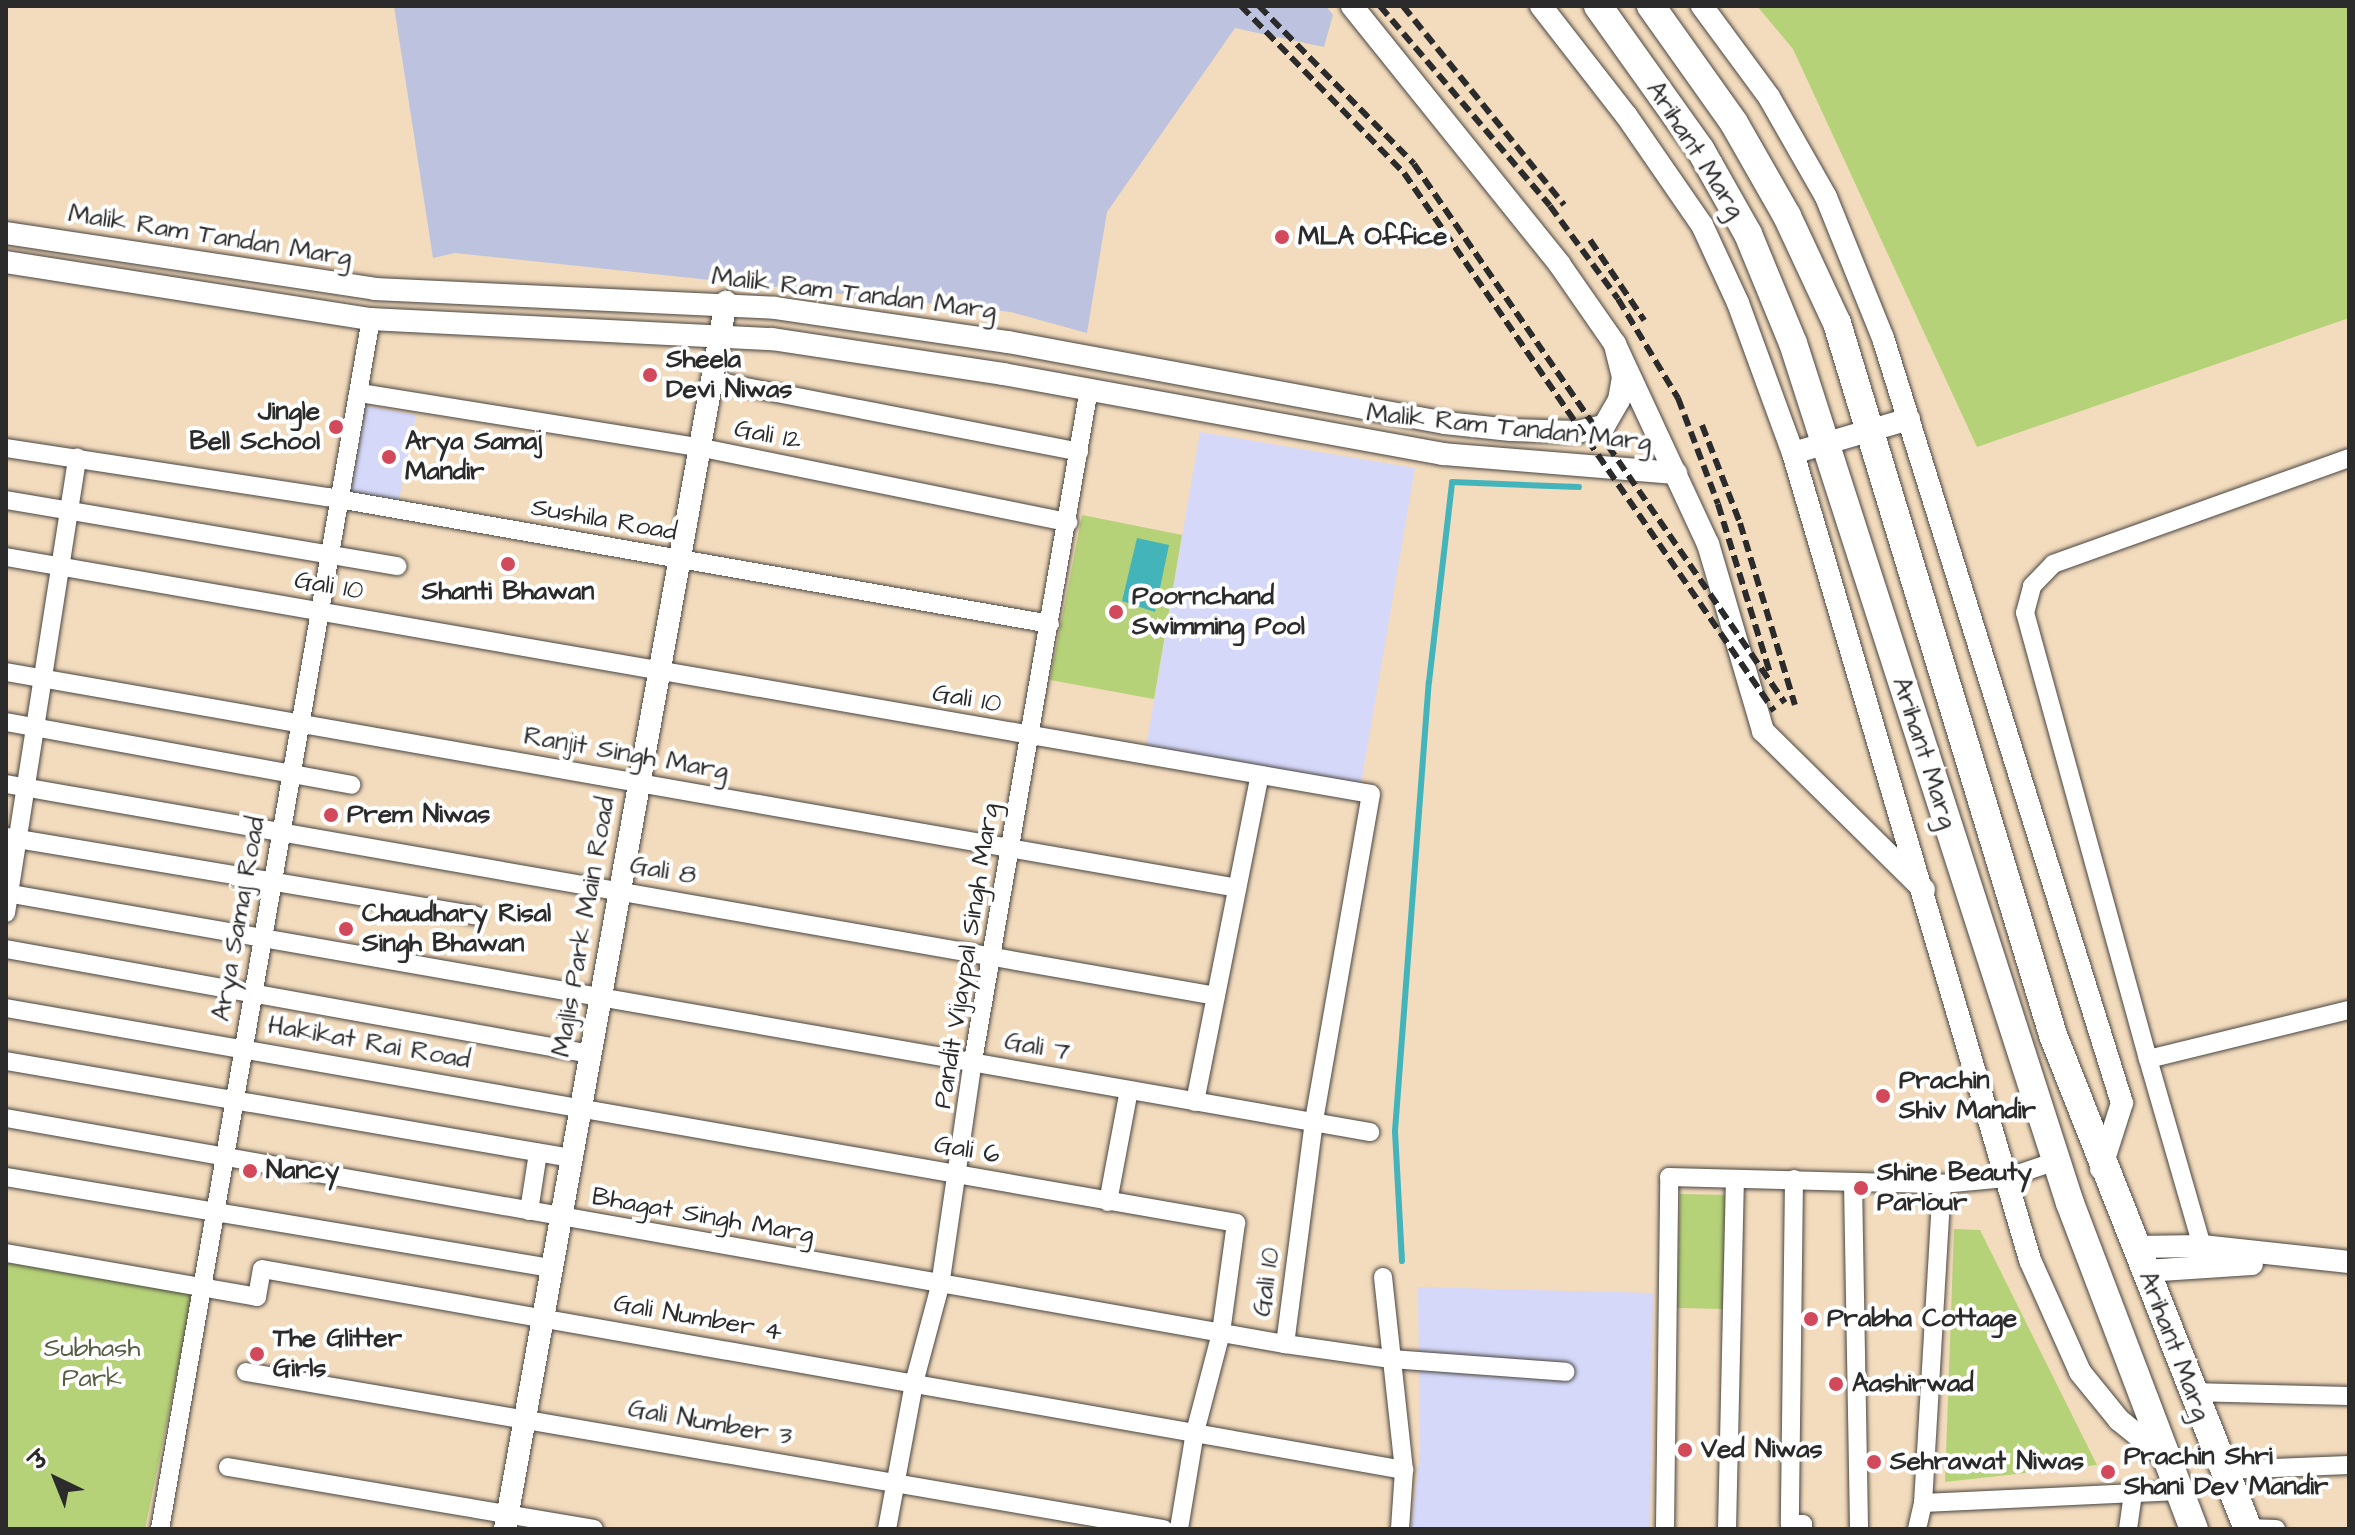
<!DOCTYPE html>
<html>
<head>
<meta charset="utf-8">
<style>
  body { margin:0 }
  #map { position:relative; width:2355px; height:1535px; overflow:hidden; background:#f3dbbd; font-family:"Architects Daughter","Playpen Sans Deva",sans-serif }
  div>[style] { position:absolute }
  .built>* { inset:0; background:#d5d8f9 }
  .industrial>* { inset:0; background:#bdc3de }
  .green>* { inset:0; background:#b6d278 }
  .water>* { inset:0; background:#44b4bb }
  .stream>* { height:6px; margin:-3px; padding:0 3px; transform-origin:3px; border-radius:3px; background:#44b4bb }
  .roads { filter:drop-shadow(0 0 2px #494541) drop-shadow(0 0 2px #494541) }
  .minor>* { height:18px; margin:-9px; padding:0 9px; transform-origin:9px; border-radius:9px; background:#fff }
  .tertiary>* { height:22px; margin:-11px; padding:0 11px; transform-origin:11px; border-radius:11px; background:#fff }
  .primary>* { height:28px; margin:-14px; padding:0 14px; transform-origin:14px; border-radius:14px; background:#fff }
  .rail>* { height:6px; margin-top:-3px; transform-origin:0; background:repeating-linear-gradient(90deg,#2b2b2b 0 12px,transparent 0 18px) }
  .dots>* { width:22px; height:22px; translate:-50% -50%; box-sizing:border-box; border:4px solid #fff; border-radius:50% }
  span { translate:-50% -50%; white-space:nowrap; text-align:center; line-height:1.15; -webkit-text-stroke:8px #fff; paint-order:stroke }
  .street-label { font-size:26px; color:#2b2b2b }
  .poi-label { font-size:26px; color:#2b2b2b; font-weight:700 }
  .left { translate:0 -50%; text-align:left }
  .right { translate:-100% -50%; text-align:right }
  .park-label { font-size:26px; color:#555d42 }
  .frame { position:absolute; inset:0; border:8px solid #2b2b2b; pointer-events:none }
  .north { position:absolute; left:16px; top:1439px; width:80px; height:80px; -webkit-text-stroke:6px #fff; paint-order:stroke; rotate:317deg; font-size:22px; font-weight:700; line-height:32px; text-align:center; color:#2b2b2b }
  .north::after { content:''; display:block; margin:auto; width:28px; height:36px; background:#2b2b2b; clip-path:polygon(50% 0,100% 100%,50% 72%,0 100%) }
</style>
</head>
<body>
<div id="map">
  <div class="built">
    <div style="clip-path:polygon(366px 406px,416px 415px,398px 505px,350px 495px)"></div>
    <div style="clip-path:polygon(1200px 432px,1415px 468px,1361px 784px,1146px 748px)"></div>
    <div style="clip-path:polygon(1418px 1287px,1653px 1293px,1650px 1529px,1411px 1529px,1420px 1454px)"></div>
  </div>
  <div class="industrial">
    <div style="clip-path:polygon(394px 6px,1326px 6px,1333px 15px,1324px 47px,1235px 28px,1107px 212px,1087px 333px,1011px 312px,455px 253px,433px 258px)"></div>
  </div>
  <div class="green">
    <div style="clip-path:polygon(1757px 6px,2349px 6px,2349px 318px,1977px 447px,1793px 49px)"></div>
    <div style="clip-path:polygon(1082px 515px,1182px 535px,1154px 699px,1050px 680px)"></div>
    <div style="clip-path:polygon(1680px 1194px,1729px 1195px,1725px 1309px,1677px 1308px)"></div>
    <div style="clip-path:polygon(1954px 1229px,1980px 1230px,2097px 1465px,1945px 1482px)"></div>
    <div style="clip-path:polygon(6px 1263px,193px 1294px,145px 1529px,6px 1529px)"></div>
  </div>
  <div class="water">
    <div style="clip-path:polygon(1137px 538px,1169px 545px,1155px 612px,1122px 601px)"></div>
  </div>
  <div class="stream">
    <div style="left:1402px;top:1261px;width:130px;rotate:-93.1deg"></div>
    <div style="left:1395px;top:1131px;width:450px;rotate:-85.7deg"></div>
    <div style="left:1429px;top:682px;width:201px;rotate:-83.4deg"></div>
    <div style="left:1452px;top:482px;width:127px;rotate:2.3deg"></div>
  </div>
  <div class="roads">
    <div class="minor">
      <div style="left:710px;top:380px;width:376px;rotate:11deg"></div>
      <div style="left:360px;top:393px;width:342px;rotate:9.1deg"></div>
      <div style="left:698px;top:447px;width:378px;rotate:11.5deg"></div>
      <div style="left:6px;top:448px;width:325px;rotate:8.7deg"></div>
      <div style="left:327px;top:497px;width:734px;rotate:9.96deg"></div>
      <div style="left:6px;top:500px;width:397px;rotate:9.6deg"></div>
      <div style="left:6px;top:557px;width:1385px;rotate:9.85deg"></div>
      <div style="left:1371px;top:794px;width:332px;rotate:99.9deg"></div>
      <div style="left:1314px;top:1121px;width:225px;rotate:97.4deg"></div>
      <div style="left:6px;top:672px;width:1250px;rotate:9.95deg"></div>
      <div style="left:6px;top:722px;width:351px;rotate:10.3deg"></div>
      <div style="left:6px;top:784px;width:1228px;rotate:9.94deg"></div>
      <div style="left:6px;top:837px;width:477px;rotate:9.5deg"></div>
      <div style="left:6px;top:893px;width:1385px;rotate:9.94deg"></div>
      <div style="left:6px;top:913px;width:461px;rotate:-81.1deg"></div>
      <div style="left:6px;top:949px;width:593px;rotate:10.19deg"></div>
      <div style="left:6px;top:1008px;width:1249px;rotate:9.91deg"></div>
      <div style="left:1236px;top:1223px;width:111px;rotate:97.8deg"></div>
      <div style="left:1221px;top:1333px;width:102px;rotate:104.7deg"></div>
      <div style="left:1195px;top:1432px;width:98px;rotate:99.4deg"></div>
      <div style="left:2148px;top:1059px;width:463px;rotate:-105.4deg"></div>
      <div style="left:2025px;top:613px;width:28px;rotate:-75deg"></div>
      <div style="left:2032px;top:586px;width:30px;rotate:-46deg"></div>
      <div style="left:2053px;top:564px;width:314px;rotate:-19.7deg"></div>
      <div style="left:6px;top:1061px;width:573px;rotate:9.74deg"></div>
      <div style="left:1195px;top:1102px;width:333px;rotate:-78.8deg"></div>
      <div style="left:6px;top:1118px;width:1299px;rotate:10.02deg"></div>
      <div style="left:1285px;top:1344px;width:107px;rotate:8.1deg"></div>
      <div style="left:1391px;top:1359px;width:175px;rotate:4.2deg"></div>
      <div style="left:6px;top:1177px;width:553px;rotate:9.48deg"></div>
      <div style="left:1794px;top:1179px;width:345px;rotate:90.7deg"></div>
      <div style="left:1790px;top:1524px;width:13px"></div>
      <div style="left:1803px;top:1524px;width:5px;rotate:90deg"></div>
      <div style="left:1853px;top:1182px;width:347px;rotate:89deg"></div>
      <div style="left:1108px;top:1202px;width:114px;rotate:-79.4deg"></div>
      <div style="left:529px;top:1211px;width:59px;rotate:-81.2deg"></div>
      <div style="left:2202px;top:1246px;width:195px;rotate:-106.1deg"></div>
      <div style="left:2148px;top:1059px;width:207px;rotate:-13.7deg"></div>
      <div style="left:6px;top:1253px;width:255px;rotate:9.9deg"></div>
      <div style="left:257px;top:1297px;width:28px;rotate:-80deg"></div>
      <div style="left:262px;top:1269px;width:1160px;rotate:9.98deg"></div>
      <div style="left:1383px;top:1277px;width:194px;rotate:83.8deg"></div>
      <div style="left:1404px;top:1470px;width:59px;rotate:93.9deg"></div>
      <div style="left:246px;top:1372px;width:931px;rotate:9.71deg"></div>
      <div style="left:2190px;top:1392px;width:159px;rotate:1.4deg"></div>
      <div style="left:228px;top:1467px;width:371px;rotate:9.6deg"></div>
      <div style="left:2223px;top:1470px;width:126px;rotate:-2.3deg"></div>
      <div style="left:1923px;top:1503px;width:256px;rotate:-2.7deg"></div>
      <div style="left:2247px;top:1528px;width:29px;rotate:2deg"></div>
      <div style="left:160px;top:1529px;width:1228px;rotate:-80.11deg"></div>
      <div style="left:887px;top:1529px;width:148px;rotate:-79.5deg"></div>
      <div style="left:914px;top:1383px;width:100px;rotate:-75deg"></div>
      <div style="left:940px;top:1286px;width:227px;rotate:-81.7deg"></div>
      <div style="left:973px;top:1061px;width:682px;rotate:-80.21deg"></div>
      <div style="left:1665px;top:1529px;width:352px;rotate:-89.3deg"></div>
      <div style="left:1669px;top:1177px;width:273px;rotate:1.5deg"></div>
      <div style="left:1942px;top:1184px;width:64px;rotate:-5.4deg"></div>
      <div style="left:2006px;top:1178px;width:53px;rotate:-18.8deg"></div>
      <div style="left:1727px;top:1529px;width:350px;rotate:-88.7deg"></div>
      <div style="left:1917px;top:1529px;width:27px;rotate:-77deg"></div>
      <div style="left:1923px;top:1503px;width:320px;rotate:-86.6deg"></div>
      <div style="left:2128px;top:1529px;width:36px;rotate:-82deg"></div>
    </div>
    <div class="tertiary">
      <div style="left:1352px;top:6px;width:332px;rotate:51.2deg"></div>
      <div style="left:1560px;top:265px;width:96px;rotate:55.2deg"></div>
      <div style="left:1615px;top:344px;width:221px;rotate:65.1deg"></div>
      <div style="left:1708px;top:544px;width:195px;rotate:73.6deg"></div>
      <div style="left:1763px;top:731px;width:226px;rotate:44.6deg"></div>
      <div style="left:1541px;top:6px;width:138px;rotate:52.1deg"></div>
      <div style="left:1626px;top:115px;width:134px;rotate:55.4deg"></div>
      <div style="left:1702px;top:225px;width:86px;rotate:65.2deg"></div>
      <div style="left:1738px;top:303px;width:160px;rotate:69.9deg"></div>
      <div style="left:1793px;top:453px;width:841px;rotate:73.63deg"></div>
      <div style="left:2030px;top:1260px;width:123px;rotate:65.9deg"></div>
      <div style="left:2080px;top:1372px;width:62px;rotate:50.9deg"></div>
      <div style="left:2119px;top:1420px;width:60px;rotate:39deg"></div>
      <div style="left:1702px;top:6px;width:113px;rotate:53.6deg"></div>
      <div style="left:1769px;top:97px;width:115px;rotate:60.3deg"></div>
      <div style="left:1826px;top:197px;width:152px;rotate:68deg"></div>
      <div style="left:1883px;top:338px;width:801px;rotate:72.65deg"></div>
      <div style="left:2122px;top:1103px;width:69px;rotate:107.7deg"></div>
      <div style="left:6px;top:233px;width:373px;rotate:8.6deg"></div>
      <div style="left:375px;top:289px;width:400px;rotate:2.7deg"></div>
      <div style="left:775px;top:308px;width:235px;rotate:8.3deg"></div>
      <div style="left:1008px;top:342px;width:444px;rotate:10.5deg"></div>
      <div style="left:1445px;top:423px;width:65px;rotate:6.1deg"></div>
      <div style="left:1510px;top:430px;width:67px;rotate:1.7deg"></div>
      <div style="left:1577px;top:432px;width:28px;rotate:-13deg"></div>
      <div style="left:1604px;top:426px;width:30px;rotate:-60deg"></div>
      <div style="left:1619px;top:400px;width:23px;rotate:-80deg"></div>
      <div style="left:1623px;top:377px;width:34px;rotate:-104deg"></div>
      <div style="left:6px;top:262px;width:369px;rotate:8.9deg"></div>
      <div style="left:371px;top:319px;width:401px;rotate:2.9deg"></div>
      <div style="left:772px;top:339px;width:234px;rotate:8.6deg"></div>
      <div style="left:1003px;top:374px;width:447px;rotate:10.3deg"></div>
      <div style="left:1443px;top:454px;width:234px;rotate:4.7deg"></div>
      <div style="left:1793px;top:453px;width:121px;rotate:-16.3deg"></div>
      <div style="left:2136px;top:1247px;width:66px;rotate:-0.9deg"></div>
      <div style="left:2202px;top:1246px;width:148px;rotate:6.2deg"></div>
      <div style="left:2145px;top:1271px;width:107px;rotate:-3.7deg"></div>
      <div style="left:505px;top:1529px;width:1247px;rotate:-79.79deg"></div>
    </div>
    <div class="primary">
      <div style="left:1598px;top:6px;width:176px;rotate:54.5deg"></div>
      <div style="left:1700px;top:149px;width:98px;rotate:60.5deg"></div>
      <div style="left:1748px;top:234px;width:118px;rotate:67.6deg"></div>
      <div style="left:1793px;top:343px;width:904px;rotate:72.15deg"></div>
      <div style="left:2070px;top:1203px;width:349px;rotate:69.2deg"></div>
      <div style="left:1651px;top:6px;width:143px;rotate:54.6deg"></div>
      <div style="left:1734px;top:123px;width:107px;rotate:60.3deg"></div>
      <div style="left:1787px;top:216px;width:118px;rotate:65deg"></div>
      <div style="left:1837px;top:323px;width:744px;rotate:73.12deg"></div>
      <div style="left:2053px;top:1035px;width:531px;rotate:68.46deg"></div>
    </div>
  </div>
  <div class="rail">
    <div style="left:1241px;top:6px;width:233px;rotate:45.7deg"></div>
    <div style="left:1404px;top:173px;width:653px;rotate:55.48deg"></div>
    <div style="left:1259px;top:6px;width:221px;rotate:45.5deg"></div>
    <div style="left:1414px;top:164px;width:654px;rotate:55.46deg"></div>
    <div style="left:1380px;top:6px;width:262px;rotate:49.6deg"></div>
    <div style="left:1550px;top:206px;width:115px;rotate:53.8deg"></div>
    <div style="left:1618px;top:299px;width:116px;rotate:58.8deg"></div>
    <div style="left:1678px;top:398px;width:113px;rotate:69.3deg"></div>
    <div style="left:1718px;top:504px;width:177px;rotate:72.9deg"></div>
    <div style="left:1403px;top:6px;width:256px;rotate:51deg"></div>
    <div style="left:1590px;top:240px;width:97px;rotate:56deg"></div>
    <div style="left:1702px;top:425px;width:105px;rotate:68.8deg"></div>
    <div style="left:1740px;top:523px;width:190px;rotate:73.2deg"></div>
  </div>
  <div class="dots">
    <div style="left:1282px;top:237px;background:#d1495b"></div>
    <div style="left:650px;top:375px;background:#d1495b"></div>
    <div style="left:336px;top:427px;background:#d1495b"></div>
    <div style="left:389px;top:457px;background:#d1495b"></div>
    <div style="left:508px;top:564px;background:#d1495b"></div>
    <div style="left:1116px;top:612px;background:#d1495b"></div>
    <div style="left:331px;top:815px;background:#d1495b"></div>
    <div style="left:346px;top:929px;background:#d1495b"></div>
    <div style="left:1883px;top:1096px;background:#d1495b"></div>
    <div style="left:250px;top:1171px;background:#d1495b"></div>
    <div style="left:1861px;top:1188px;background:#d1495b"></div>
    <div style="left:1811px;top:1319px;background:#d1495b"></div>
    <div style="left:257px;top:1354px;background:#d1495b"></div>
    <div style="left:1836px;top:1384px;background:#d1495b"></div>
    <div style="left:1685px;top:1450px;background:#d1495b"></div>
    <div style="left:1874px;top:1462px;background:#d1495b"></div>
    <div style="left:2108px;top:1472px;background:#d1495b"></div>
  </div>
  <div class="street-label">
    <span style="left:1695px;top:150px;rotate:57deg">Arihant Marg</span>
    <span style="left:210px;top:236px;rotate:9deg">Malik Ram Tandan Marg</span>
    <span style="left:854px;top:294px;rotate:7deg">Malik Ram Tandan Marg</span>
    <span style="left:1509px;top:428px;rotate:6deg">Malik Ram Tandan Marg</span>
    <span style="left:768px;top:435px;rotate:11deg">Gali 12</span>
    <span style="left:604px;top:520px;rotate:10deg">Sushila Road</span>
    <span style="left:329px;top:586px;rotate:10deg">Gali 10</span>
    <span style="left:967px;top:699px;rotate:10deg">Gali 10</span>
    <span style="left:1924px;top:753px;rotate:72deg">Arihant Marg</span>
    <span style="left:626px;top:754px;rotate:10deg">Ranjit Singh Marg</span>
    <span style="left:663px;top:871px;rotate:10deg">Gali 8</span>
    <span style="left:239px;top:919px;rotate:-80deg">Arya Samaj Road</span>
    <span style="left:584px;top:927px;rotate:-80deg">Majlis Park Main Road</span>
    <span style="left:967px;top:956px;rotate:-81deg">Pandit Vijaypal Singh Marg</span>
    <span style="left:369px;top:1043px;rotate:10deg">Hakikat Rai Road</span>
    <span style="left:1037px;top:1047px;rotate:10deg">Gali 7</span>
    <span style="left:967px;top:1150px;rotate:10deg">Gali 6</span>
    <span style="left:703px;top:1216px;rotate:10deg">Bhagat Singh Marg</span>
    <span style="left:1267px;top:1282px;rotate:-82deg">Gali 10</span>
    <span style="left:698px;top:1318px;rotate:10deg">Gali Number 4</span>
    <span style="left:2174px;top:1346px;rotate:69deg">Arihant Marg</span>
    <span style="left:710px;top:1423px;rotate:10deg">Gali Number 3</span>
  </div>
  <div class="poi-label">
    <span class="left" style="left:1298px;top:237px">MLA Office</span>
    <span class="left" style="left:666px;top:375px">Sheela<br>Devi Niwas</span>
    <span class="right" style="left:320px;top:427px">Jingle<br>Bell School</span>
    <span class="left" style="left:405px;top:457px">Arya Samaj<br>Mandir</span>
    <span style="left:508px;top:592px">Shanti Bhawan</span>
    <span class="left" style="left:1132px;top:612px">Poornchand<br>Swimming Pool</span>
    <span class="left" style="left:347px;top:815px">Prem Niwas</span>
    <span class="left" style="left:362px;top:929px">Chaudhary Risal<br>Singh Bhawan</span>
    <span class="left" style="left:1899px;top:1096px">Prachin<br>Shiv Mandir</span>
    <span class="left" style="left:266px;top:1171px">Nancy</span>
    <span class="left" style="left:1877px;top:1188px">Shine Beauty<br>Parlour</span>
    <span class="left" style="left:1827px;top:1319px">Prabha Cottage</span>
    <span class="left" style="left:273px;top:1354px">The Glitter<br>Girls</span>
    <span class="left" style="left:1852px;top:1384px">Aashirwad</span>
    <span class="left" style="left:1701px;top:1450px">Ved Niwas</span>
    <span class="left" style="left:2124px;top:1472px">Prachin Shri<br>Shani Dev Mandir</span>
    <span class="left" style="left:1890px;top:1462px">Sehrawat Niwas</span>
  </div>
  <div class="park-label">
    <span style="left:92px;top:1364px">Subhash<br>Park</span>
  </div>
  <div class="frame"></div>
  <div class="north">उ</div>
</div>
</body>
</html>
